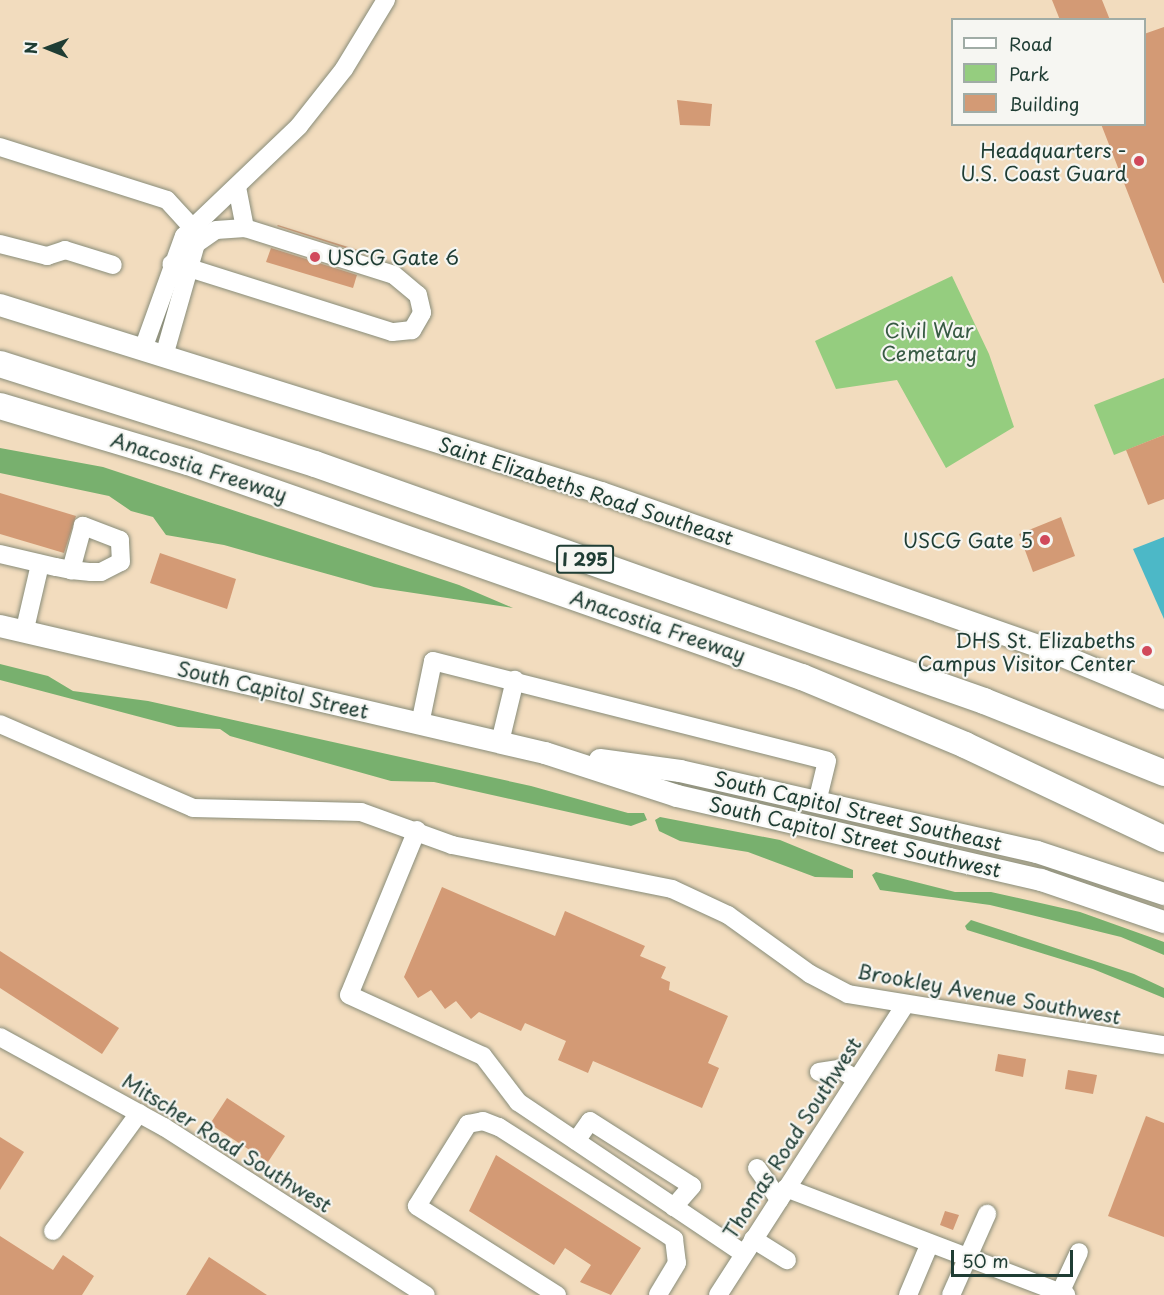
<!DOCTYPE html>
<html>
<head>
<meta charset="utf-8">
<style>
  body { margin:0 }
  #map { position:relative; width:1164px; height:1295px; overflow:hidden; background:#f2dcbe; font-family:"Playpen Sans",sans-serif }
  div>[style] { position:absolute }
  .green>* { inset:0; background:#95cd7f }
  .forest>* { inset:0; background:#78b06e }
  .water>* { inset:0; background:#4cb8c7 }
  .building>* { inset:0; background:#d39a75 }
  .roads { filter:drop-shadow(0 0 2px #888c79) drop-shadow(0 0 2px #888c79) }
  .minor>* { height:18px; margin:-9px; padding:0 9px; transform-origin:9px; border-radius:9px; background:#fff }
  .major>* { height:22px; margin:-11px; padding:0 11px; transform-origin:11px; border-radius:11px; background:#fff }
  .highway>* { height:26px; margin:-13px; padding:0 13px; transform-origin:13px; border-radius:13px; background:#fff }
  .dots>* { width:16px; height:16px; translate:-50% -50%; box-sizing:border-box; border:3px solid #f6f6f2; border-radius:50% }
  span { translate:-50% -50%; white-space:nowrap; text-align:center; line-height:1.15; -webkit-text-stroke:4.5px #f6f6f2; paint-order:stroke }
  .shield-label span { padding:2px 4px; background:#f6f6f2; border:2px solid; border-radius:4px; -webkit-text-stroke-width:0 }
  .shield-label { font-size:18px; color:#1f3d34; font-weight:700 }
  .poi-label { font-size:20px; color:#1f3d34 }
  .right { translate:-100% -50%; text-align:right }
  .left { translate:0 -50%; text-align:left }
  .park-label { font-size:20px; color:#375a43 }
  .street-label { font-size:20px; color:#1f3d34 }
  .legend { position:absolute; left:951px; top:18px; width:195px; height:108px; box-sizing:border-box; background:#f6f6f2; border:2px solid #a0aca6; margin:0; padding:8px 10px; list-style:none; font-size:18px; color:#1f3d34 }
  .legend li { display:flex; align-items:center; gap:12px; height:30px }
  .legend b { width:30px; border:2px solid #a0aca6 }
  .north { position:absolute; left:18px; top:18px; width:60px; height:60px; -webkit-text-stroke:4px #f6f6f2; paint-order:stroke; rotate:271deg; font-size:16px; font-weight:700; line-height:24px; text-align:center; color:#1f3d34 }
  .north::after { content:''; display:block; margin:auto; width:21px; height:27px; background:#1f3d34; clip-path:polygon(50% 0,100% 100%,50% 72%,0 100%) }
  .scale { position:absolute; left:951px; top:1250px; width:122px; height:27px; box-sizing:border-box; border:3px solid #1f3d34; border-top:0; padding-left:8px; font-size:18px; line-height:21px; white-space:nowrap; color:#1f3d34; -webkit-text-stroke:4px #f6f6f2; paint-order:stroke }
</style>
</head>
<body>
<div id="map">
  <div class="green">
    <div style="clip-path:polygon(952px 276px,989px 354px,1014px 427px,946px 468px,897px 380px,836px 389px,815px 341px)"></div>
    <div style="clip-path:polygon(1164px 378px,1164px 435px,1114px 455px,1094px 405px)"></div>
  </div>
  <div class="forest">
    <div style="clip-path:polygon(0 448px,103px 467px,459px 585px,513px 608px,374px 587px,224px 545px,166px 535px,153px 517px,131px 511px,109px 496px,0 473px)"></div>
    <div style="clip-path:polygon(0 664px,48px 676px,73px 691px,148px 701px,531px 786px,628px 813px,644px 813px,647px 820px,631px 826px,434px 782px,391px 781px,230px 736px,220px 729px,178px 727px,0 680px)"></div>
    <div style="clip-path:polygon(660px 817px,780px 840px,853px 870px,853px 878px,815px 877px,748px 852px,680px 841px,659px 831px,655px 820px)"></div>
    <div style="clip-path:polygon(876px 872px,955px 892px,991px 892px,1080px 912px,1164px 942px,1164px 955px,1121px 937px,990px 905px,880px 890px,872px 875px)"></div>
    <div style="clip-path:polygon(971px 920px,1134px 974px,1164px 988px,1164px 998px,1093px 969px,967px 930px,965px 926px)"></div>
  </div>
  <div class="water">
    <div style="clip-path:polygon(1164px 537px,1164px 619px,1133px 549px)"></div>
  </div>
  <div class="building">
    <div style="clip-path:polygon(1052px 0,1102px 0,1110px 20px,1060px 20px)"></div>
    <div style="clip-path:polygon(1164px 27px,1164px 283px,1163px 283px,1101px 124px,1144px 124px,1144px 34px)"></div>
    <div style="clip-path:polygon(677px 100px,712px 104px,710px 126px,680px 125px)"></div>
    <div style="clip-path:polygon(278px 225px,364px 252px,364px 254px,277px 226px)"></div>
    <div style="clip-path:polygon(271px 248px,357px 275px,353px 288px,266px 262px)"></div>
    <div style="clip-path:polygon(1164px 435px,1164px 499px,1148px 505px,1126px 450px)"></div>
    <div style="clip-path:polygon(0 493px,76px 516px,64px 553px,0 534px)"></div>
    <div style="clip-path:polygon(1061px 517px,1075px 556px,1033px 572px,1019px 534px)"></div>
    <div style="clip-path:polygon(160px 553px,236px 579px,227px 609px,150px 583px)"></div>
    <div style="clip-path:polygon(442px 887px,555px 936px,565px 911px,645px 946px,640px 956px,666px 967px,661px 978px,670px 982px,669px 990px,728px 1016px,708px 1063px,719px 1068px,702px 1108px,593px 1061px,588px 1073px,558px 1060px,566px 1041px,525px 1023px,521px 1031px,479px 1012px,471px 1019px,456px 1001px,445px 1009px,431px 990px,418px 998px,404px 977px)"></div>
    <div style="clip-path:polygon(0 951px,119px 1028px,102px 1054px,0 988px)"></div>
    <div style="clip-path:polygon(998px 1054px,1026px 1059px,1023px 1077px,995px 1071px)"></div>
    <div style="clip-path:polygon(1068px 1070px,1097px 1075px,1093px 1094px,1065px 1089px)"></div>
    <div style="clip-path:polygon(227px 1098px,285px 1136px,268px 1162px,210px 1124px)"></div>
    <div style="clip-path:polygon(1146px 1116px,1164px 1123px,1164px 1237px,1108px 1216px)"></div>
    <div style="clip-path:polygon(0 1137px,24px 1152px,0 1190px)"></div>
    <div style="clip-path:polygon(496px 1155px,641px 1248px,611px 1295px,580px 1282px,591px 1265px,565px 1248px,554px 1265px,469px 1211px)"></div>
    <div style="clip-path:polygon(945px 1211px,959px 1215px,953px 1230px,940px 1225px)"></div>
    <div style="clip-path:polygon(0 1236px,53px 1270px,63px 1255px,94px 1276px,82px 1295px,0 1295px)"></div>
    <div style="clip-path:polygon(209px 1257px,267px 1295px,186px 1295px)"></div>
  </div>
  <div class="roads">
    <div class="minor">
      <div style="left:0;top:147px;width:175px;rotate:17.6deg"></div>
      <div style="left:167px;top:200px;width:49px;rotate:47.5deg"></div>
      <div style="left:237px;top:187px;width:42px;rotate:79deg"></div>
      <div style="left:0;top:244px;width:49px;rotate:14.3deg"></div>
      <div style="left:47px;top:256px;width:19px;rotate:-18deg"></div>
      <div style="left:65px;top:250px;width:50px;rotate:17.4deg"></div>
      <div style="left:143px;top:349px;width:120px;rotate:-70.1deg"></div>
      <div style="left:184px;top:236px;width:159px;rotate:-43.7deg"></div>
      <div style="left:299px;top:126px;width:73px;rotate:-51.7deg"></div>
      <div style="left:344px;top:69px;width:81px;rotate:-58.7deg"></div>
      <div style="left:164px;top:356px;width:91px;rotate:-74.1deg"></div>
      <div style="left:189px;top:268px;width:25px;rotate:-74deg"></div>
      <div style="left:196px;top:244px;width:24px;rotate:-35deg"></div>
      <div style="left:216px;top:230px;width:29px;rotate:-4deg"></div>
      <div style="left:245px;top:228px;width:156px;rotate:17.5deg"></div>
      <div style="left:394px;top:275px;width:31px;rotate:40deg"></div>
      <div style="left:418px;top:295px;width:18px;rotate:77deg"></div>
      <div style="left:422px;top:313px;width:20px;rotate:120deg"></div>
      <div style="left:412px;top:330px;width:20px;rotate:174deg"></div>
      <div style="left:392px;top:332px;width:213px;rotate:-162.5deg"></div>
      <div style="left:189px;top:268px;width:18px;rotate:-167deg"></div>
      <div style="left:0;top:554px;width:57px;rotate:13.1deg"></div>
      <div style="left:56px;top:567px;width:15px;rotate:11deg"></div>
      <div style="left:71px;top:570px;width:20px;rotate:6deg"></div>
      <div style="left:91px;top:572px;width:10px"></div>
      <div style="left:101px;top:572px;width:22px;rotate:-27deg"></div>
      <div style="left:121px;top:562px;width:22px;rotate:-93deg"></div>
      <div style="left:120px;top:540px;width:40px;rotate:-159deg"></div>
      <div style="left:83px;top:526px;width:46px;rotate:105.3deg"></div>
      <div style="left:24px;top:633px;width:71px;rotate:-76.9deg"></div>
      <div style="left:0;top:724px;width:210px;rotate:23.5deg"></div>
      <div style="left:193px;top:808px;width:168px;rotate:1.4deg"></div>
      <div style="left:361px;top:812px;width:97px;rotate:19.9deg"></div>
      <div style="left:452px;top:845px;width:224px;rotate:11.3deg"></div>
      <div style="left:672px;top:889px;width:62px;rotate:24.9deg"></div>
      <div style="left:728px;top:915px;width:101px;rotate:35.7deg"></div>
      <div style="left:810px;top:974px;width:43px;rotate:27.8deg"></div>
      <div style="left:848px;top:994px;width:320px;rotate:9.2deg"></div>
      <div style="left:420px;top:724px;width:64px;rotate:-78.3deg"></div>
      <div style="left:433px;top:661px;width:406px;rotate:14.2deg"></div>
      <div style="left:827px;top:761px;width:42px;rotate:103.7deg"></div>
      <div style="left:500px;top:742px;width:64px;rotate:-76.4deg"></div>
      <div style="left:417px;top:830px;width:178px;rotate:112.4deg"></div>
      <div style="left:349px;top:995px;width:147px;rotate:24.5deg"></div>
      <div style="left:483px;top:1056px;width:58px;rotate:52.7deg"></div>
      <div style="left:518px;top:1102px;width:272px;rotate:33.9deg"></div>
      <div style="left:0;top:1037px;width:187px;rotate:28.8deg"></div>
      <div style="left:164px;top:1127px;width:311px;rotate:32.7deg"></div>
      <div style="left:819px;top:1072px;width:20px;rotate:-9deg"></div>
      <div style="left:839px;top:1069px;width:20px;rotate:30deg"></div>
      <div style="left:576px;top:1141px;width:24px;rotate:-55deg"></div>
      <div style="left:590px;top:1121px;width:121px;rotate:32.5deg"></div>
      <div style="left:692px;top:1186px;width:28px;rotate:131deg"></div>
      <div style="left:757px;top:1168px;width:39px;rotate:55deg"></div>
      <div style="left:786px;top:1188px;width:300px;rotate:20.9deg"></div>
      <div style="left:53px;top:1231px;width:146px;rotate:-53.9deg"></div>
      <div style="left:753px;top:1239px;width:40px;rotate:32deg"></div>
      <div style="left:1060px;top:1293px;width:45px;rotate:-65.1deg"></div>
      <div style="left:557px;top:1295px;width:166px;rotate:-147.6deg"></div>
      <div style="left:417px;top:1206px;width:97px;rotate:-58.1deg"></div>
      <div style="left:468px;top:1124px;width:15px;rotate:-11deg"></div>
      <div style="left:483px;top:1121px;width:17px;rotate:21deg"></div>
      <div style="left:499px;top:1127px;width:208px;rotate:32.6deg"></div>
      <div style="left:674px;top:1239px;width:24px;rotate:83deg"></div>
      <div style="left:677px;top:1263px;width:37px;rotate:121deg"></div>
      <div style="left:718px;top:1295px;width:345px;rotate:-57.2deg"></div>
      <div style="left:908px;top:1295px;width:56px;rotate:-67.1deg"></div>
      <div style="left:951px;top:1295px;width:89px;rotate:-66deg"></div>
    </div>
    <div class="major">
      <div style="left:0;top:305px;width:630px;rotate:17.37deg"></div>
      <div style="left:601px;top:493px;width:472px;rotate:19.3deg"></div>
      <div style="left:1046px;top:649px;width:128px;rotate:22.6deg"></div>
      <div style="left:0;top:626px;width:560px;rotate:13.12deg"></div>
      <div style="left:545px;top:753px;width:139px;rotate:18deg"></div>
      <div style="left:677px;top:796px;width:374px;rotate:13deg"></div>
      <div style="left:1041px;top:880px;width:130px;rotate:18.9deg"></div>
      <div style="left:600px;top:760px;width:81px;rotate:7.8deg"></div>
      <div style="left:680px;top:771px;width:366px;rotate:12.8deg"></div>
      <div style="left:1037px;top:852px;width:134px;rotate:18.3deg"></div>
    </div>
    <div class="highway">
      <div style="left:0;top:364px;width:330px;rotate:17.6deg"></div>
      <div style="left:315px;top:464px;width:710px;rotate:19.51deg"></div>
      <div style="left:984px;top:701px;width:194px;rotate:21.8deg"></div>
      <div style="left:0;top:406px;width:196px;rotate:16.6deg"></div>
      <div style="left:188px;top:462px;width:651px;rotate:19.3deg"></div>
      <div style="left:802px;top:677px;width:177px;rotate:22.6deg"></div>
      <div style="left:965px;top:745px;width:220px;rotate:25.3deg"></div>
    </div>
  </div>
  <div class="dots">
    <div style="left:1139px;top:161px;background:#d1495b"></div>
    <div style="left:315px;top:257px;background:#d1495b"></div>
    <div style="left:1045px;top:540px;background:#d1495b"></div>
    <div style="left:1147px;top:651px;background:#d1495b"></div>
  </div>
  <div class="shield-label">
    <span style="left:585px;top:559px">I 295</span>
  </div>
  <div class="poi-label">
    <span class="right" style="left:1127px;top:162px">Headquarters -<br>U.S. Coast Guard</span>
    <span class="left" style="left:327px;top:257px">USCG Gate 6</span>
    <span class="right" style="left:1033px;top:540px">USCG Gate 5</span>
    <span class="right" style="left:1135px;top:652px">DHS St. Elizabeths<br>Campus Visitor Center</span>
  </div>
  <div class="park-label">
    <span style="left:929px;top:342px">Civil War<br>Cemetary</span>
  </div>
  <div class="street-label">
    <span style="left:199px;top:467px;rotate:18deg">Anacostia Freeway</span>
    <span style="left:586px;top:491px;rotate:18deg">Saint Elizabeths Road Southeast</span>
    <span style="left:658px;top:626px;rotate:19deg">Anacostia Freeway</span>
    <span style="left:273px;top:690px;rotate:13deg">South Capitol Street</span>
    <span style="left:858px;top:811px;rotate:13deg">South Capitol Street Southeast</span>
    <span style="left:855px;top:837px;rotate:13deg">South Capitol Street Southwest</span>
    <span style="left:989px;top:994px;rotate:10deg">Brookley Avenue Southwest</span>
    <span style="left:792px;top:1138px;rotate:-57deg">Thomas Road Southwest</span>
    <span style="left:227px;top:1143px;rotate:32deg">Mitscher Road Southwest</span>
  </div>
  <ul class="legend">
  <li><b style="height:8px;background:#fff"></b>Road</li>
  <li><b style="height:16px;background:#95cd7f"></b>Park</li>
  <li><b style="height:16px;background:#d39a75"></b>Building</li>
  </ul>
  <div class="north">N</div>
  <div class="scale">50 m</div>
</div>
</body>
</html>
